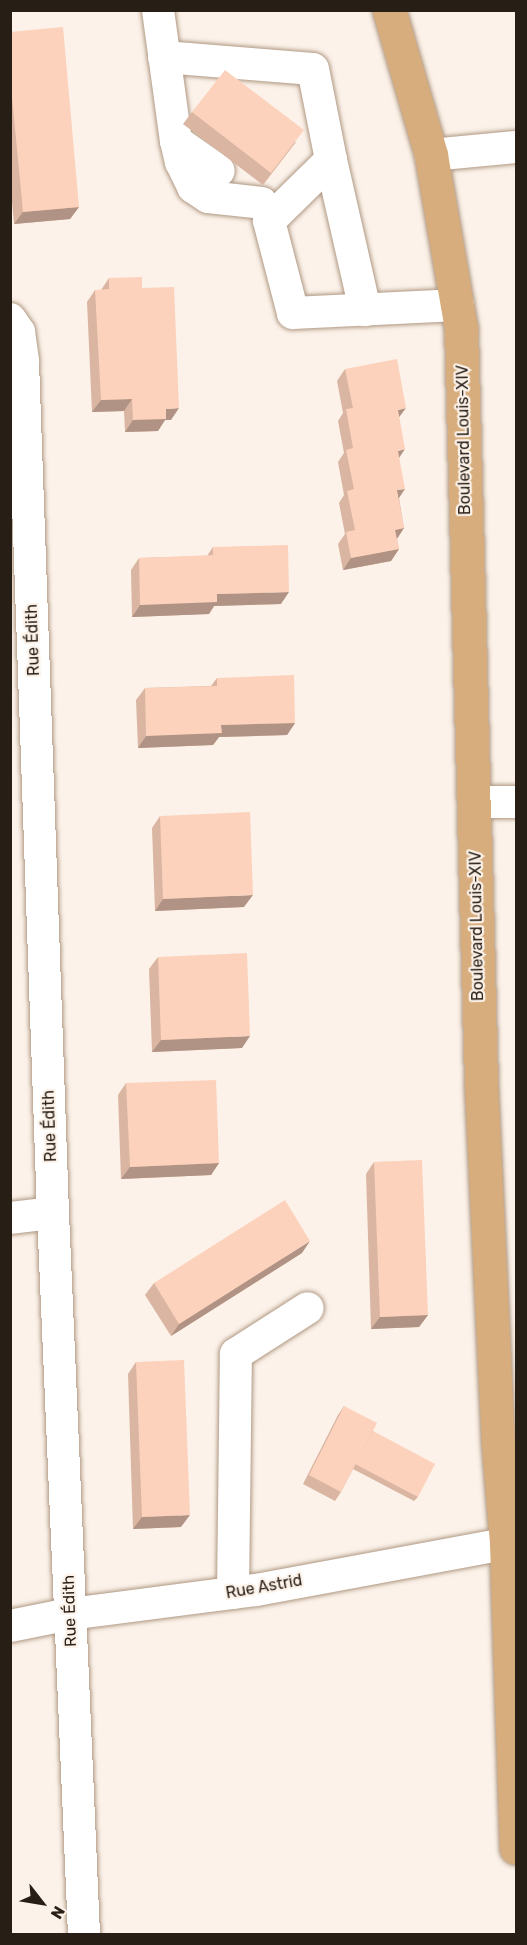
<!DOCTYPE html>
<html>
<head>
<meta charset="utf-8">
<style>
  body { margin:0 }
  #map { position:relative; width:527px; height:1945px; overflow:hidden; background:#fcf2e9; font-family:Rubik,sans-serif }
  div>[style] { position:absolute }
  .roads { filter:drop-shadow(0 0 2px #af9883) drop-shadow(0 0 2px #af9883) }
  .minor>* { height:32px; margin:-16px; padding:0 16px; transform-origin:16px; border-radius:16px; background:#fff }
  .major>* { height:33px; margin:-16.5px; padding:0 16.5px; transform-origin:16.5px; border-radius:16.5px; background:#d7ad7d }
  .wall>* { inset:0; background:#d9b5a2 }
  .shaded-wall>* { inset:0; background:#b09384 }
  .building>* { inset:0; background:#fcd2bc }
  span { translate:-50% -50%; white-space:nowrap; text-align:center; line-height:1.15; -webkit-text-stroke:4.5px #fcf2e9; paint-order:stroke }
  .street-label { font-size:16px; color:#271e16 }
  .frame { position:absolute; inset:0; border:12px solid #271e16; pointer-events:none }
  .north { position:absolute; left:12px; top:1873px; width:60px; height:60px; -webkit-text-stroke:4px #fcf2e9; paint-order:stroke; rotate:121deg; font-size:16px; font-weight:700; line-height:24px; text-align:center; color:#271e16 }
  .north::after { content:''; display:block; margin:auto; width:21px; height:27px; background:#271e16; clip-path:polygon(50% 0,100% 100%,50% 72%,0 100%) }
</style>
</head>
<body>
<div id="map">
  <div class="roads">
    <div class="minor">
      <div style="left:158px;top:10px;width:132px;rotate:82.2deg"></div>
      <div style="left:176px;top:141px;width:22px;rotate:77deg"></div>
      <div style="left:181px;top:162px;width:28px;rotate:64deg"></div>
      <div style="left:193px;top:187px;width:18px;rotate:34deg"></div>
      <div style="left:208px;top:197px;width:54px;rotate:6.3deg"></div>
      <div style="left:164px;top:57px;width:149px;rotate:4.6deg"></div>
      <div style="left:313px;top:69px;width:93px;rotate:78.8deg"></div>
      <div style="left:331px;top:160px;width:87px;rotate:135.5deg"></div>
      <div style="left:269px;top:221px;width:95px;rotate:75.4deg"></div>
      <div style="left:293px;top:313px;width:165px;rotate:-2.8deg"></div>
      <div style="left:176px;top:141px;width:52px;rotate:34.9deg"></div>
      <div style="left:431px;top:155px;width:85px;rotate:-5.4deg"></div>
      <div style="left:331px;top:160px;width:154px;rotate:77.2deg"></div>
      <div style="left:10px;top:319px;width:16px;rotate:55deg"></div>
      <div style="left:19px;top:332px;width:30px;rotate:82deg"></div>
      <div style="left:23px;top:362px;width:852px;rotate:87.98deg"></div>
      <div style="left:53px;top:1213px;width:722px;rotate:87.54deg"></div>
      <div style="left:474px;top:802px;width:42px"></div>
      <div style="left:10px;top:1218px;width:43px;rotate:-6.6deg"></div>
      <div style="left:233px;top:1593px;width:239px;rotate:-89.3deg"></div>
      <div style="left:236px;top:1354px;width:85px;rotate:-32.6deg"></div>
      <div style="left:10px;top:1626px;width:61px;rotate:-11.3deg"></div>
      <div style="left:70px;top:1614px;width:188px;rotate:-7.4deg"></div>
      <div style="left:256px;top:1590px;width:264px;rotate:-10.5deg"></div>
    </div>
    <div class="major">
      <div style="left:389px;top:10px;width:151px;rotate:73.8deg"></div>
      <div style="left:431px;top:155px;width:176px;rotate:80.2deg"></div>
      <div style="left:461px;top:328px;width:756px;rotate:88.48deg"></div>
      <div style="left:481px;top:1084px;width:359px;rotate:87.3deg"></div>
      <div style="left:498px;top:1443px;width:100px;rotate:85.4deg"></div>
      <div style="left:506px;top:1543px;width:305px;rotate:88.1deg"></div>
    </div>
  </div>
  <div class="wall">
    <div style="clip-path:polygon(10px 32px,79px 207px,70px 219px,14px 224px,10px 180px)"></div>
    <div style="clip-path:polygon(192px 112px,296px 142px,263px 185px,183px 124px)"></div>
    <div style="clip-path:polygon(109px 278px,142px 288px,171px 420px,165px 420px,158px 431px,125px 432px,124px 411px,92px 412px,87px 302px,95px 290px,101px 290px)"></div>
    <div style="clip-path:polygon(345px 369px,399px 417px,399px 498px,404px 528px,397px 539px,399px 549px,391px 561px,343px 570px,338px 544px,345px 534px,339px 503px,344px 495px,338px 462px,344px 453px,338px 421px,343px 413px,337px 381px)"></div>
    <div style="clip-path:polygon(213px 547px,281px 604px,214px 606px,209px 614px,132px 617px,131px 570px,139px 558px,207px 556px)"></div>
    <div style="clip-path:polygon(217px 678px,295px 723px,287px 735px,219px 737px,213px 745px,138px 748px,136px 700px,145px 688px,211px 686px)"></div>
    <div style="clip-path:polygon(160px 816px,244px 907px,155px 911px,152px 828px)"></div>
    <div style="clip-path:polygon(158px 957px,242px 1048px,152px 1052px,149px 969px)"></div>
    <div style="clip-path:polygon(126px 1083px,219px 1163px,211px 1175px,121px 1179px,118px 1095px)"></div>
    <div style="clip-path:polygon(374px 1162px,428px 1315px,419px 1327px,371px 1329px,366px 1174px)"></div>
    <div style="clip-path:polygon(302px 1253px,171px 1336px,145px 1295px,154px 1283px)"></div>
    <div style="clip-path:polygon(136px 1362px,181px 1527px,133px 1529px,128px 1374px)"></div>
    <div style="clip-path:polygon(344px 1406px,373px 1431px,418px 1497px,414px 1501px,353px 1469px,341px 1492px,335px 1501px,303px 1484px,338px 1415px)"></div>
  </div>
  <div class="shaded-wall">
    <div style="clip-path:polygon(79px 207px,70px 219px,14px 224px,23px 212px)"></div>
    <div style="clip-path:polygon(132px 399px,124px 411px,92px 412px,101px 400px)"></div>
    <div style="clip-path:polygon(179px 408px,171px 420px,165px 420px,158px 431px,125px 432px,133px 420px,166px 409px)"></div>
    <div style="clip-path:polygon(406px 408px,397px 420px,398px 410px)"></div>
    <div style="clip-path:polygon(405px 449px,397px 461px,398px 451px)"></div>
    <div style="clip-path:polygon(405px 489px,397px 501px,397px 490px)"></div>
    <div style="clip-path:polygon(404px 528px,396px 540px,395px 530px)"></div>
    <div style="clip-path:polygon(399px 549px,391px 561px,343px 570px,351px 558px)"></div>
    <div style="clip-path:polygon(289px 592px,281px 604px,214px 606px,209px 614px,132px 617px,140px 605px,217px 594px)"></div>
    <div style="clip-path:polygon(295px 723px,287px 735px,219px 737px,213px 745px,138px 748px,146px 736px,221px 725px)"></div>
    <div style="clip-path:polygon(253px 895px,244px 907px,155px 911px,163px 899px)"></div>
    <div style="clip-path:polygon(250px 1036px,242px 1048px,152px 1052px,161px 1040px)"></div>
    <div style="clip-path:polygon(219px 1163px,211px 1175px,121px 1179px,130px 1167px)"></div>
    <div style="clip-path:polygon(310px 1241px,302px 1253px,171px 1336px,179px 1324px)"></div>
    <div style="clip-path:polygon(428px 1315px,419px 1327px,371px 1329px,380px 1317px)"></div>
    <div style="clip-path:polygon(190px 1515px,181px 1527px,133px 1529px,142px 1517px)"></div>
  </div>
  <div class="building">
    <div style="clip-path:polygon(63px 27px,79px 207px,23px 212px,10px 76px,10px 32px)"></div>
    <div style="clip-path:polygon(225px 70px,304px 130px,271px 173px,192px 112px)"></div>
    <div style="clip-path:polygon(142px 277px,142px 288px,174px 287px,179px 408px,166px 409px,166px 419px,133px 420px,132px 399px,101px 400px,95px 290px,109px 289px,109px 278px)"></div>
    <div style="clip-path:polygon(397px 359px,406px 408px,398px 410px,405px 449px,398px 451px,405px 489px,397px 490px,404px 528px,395px 530px,399px 549px,351px 558px,346px 532px,355px 530px,347px 491px,354px 489px,346px 450px,353px 448px,346px 409px,353px 408px,345px 369px)"></div>
    <div style="clip-path:polygon(288px 545px,289px 592px,217px 594px,217px 602px,140px 605px,139px 558px,213px 555px,213px 547px)"></div>
    <div style="clip-path:polygon(294px 675px,295px 723px,221px 725px,222px 733px,146px 736px,145px 688px,217px 686px,217px 678px)"></div>
    <div style="clip-path:polygon(250px 812px,253px 895px,163px 899px,160px 816px)"></div>
    <div style="clip-path:polygon(247px 953px,250px 1036px,161px 1040px,158px 957px)"></div>
    <div style="clip-path:polygon(216px 1080px,219px 1163px,130px 1167px,126px 1083px)"></div>
    <div style="clip-path:polygon(422px 1160px,428px 1315px,380px 1317px,374px 1162px)"></div>
    <div style="clip-path:polygon(285px 1200px,310px 1241px,179px 1324px,154px 1283px)"></div>
    <div style="clip-path:polygon(184px 1360px,190px 1515px,142px 1517px,136px 1362px)"></div>
    <div style="clip-path:polygon(344px 1406px,377px 1423px,341px 1492px,309px 1475px)"></div>
    <div style="clip-path:polygon(373px 1431px,435px 1464px,418px 1497px,355px 1464px)"></div>
  </div>
  <div class="street-label">
    <span style="left:464px;top:440px;rotate:-91deg">Boulevard Louis-XIV</span>
    <span style="left:33px;top:640px;rotate:-92deg">Rue Édith</span>
    <span style="left:477px;top:926px;rotate:-91deg">Boulevard Louis-XIV</span>
    <span style="left:50px;top:1126px;rotate:-92deg">Rue Édith</span>
    <span style="left:264px;top:1587px;rotate:-10deg">Rue Astrid</span>
    <span style="left:70px;top:1611px;rotate:-92deg">Rue Édith</span>
  </div>
  <div class="frame"></div>
  <div class="north">N</div>
</div>
</body>
</html>
